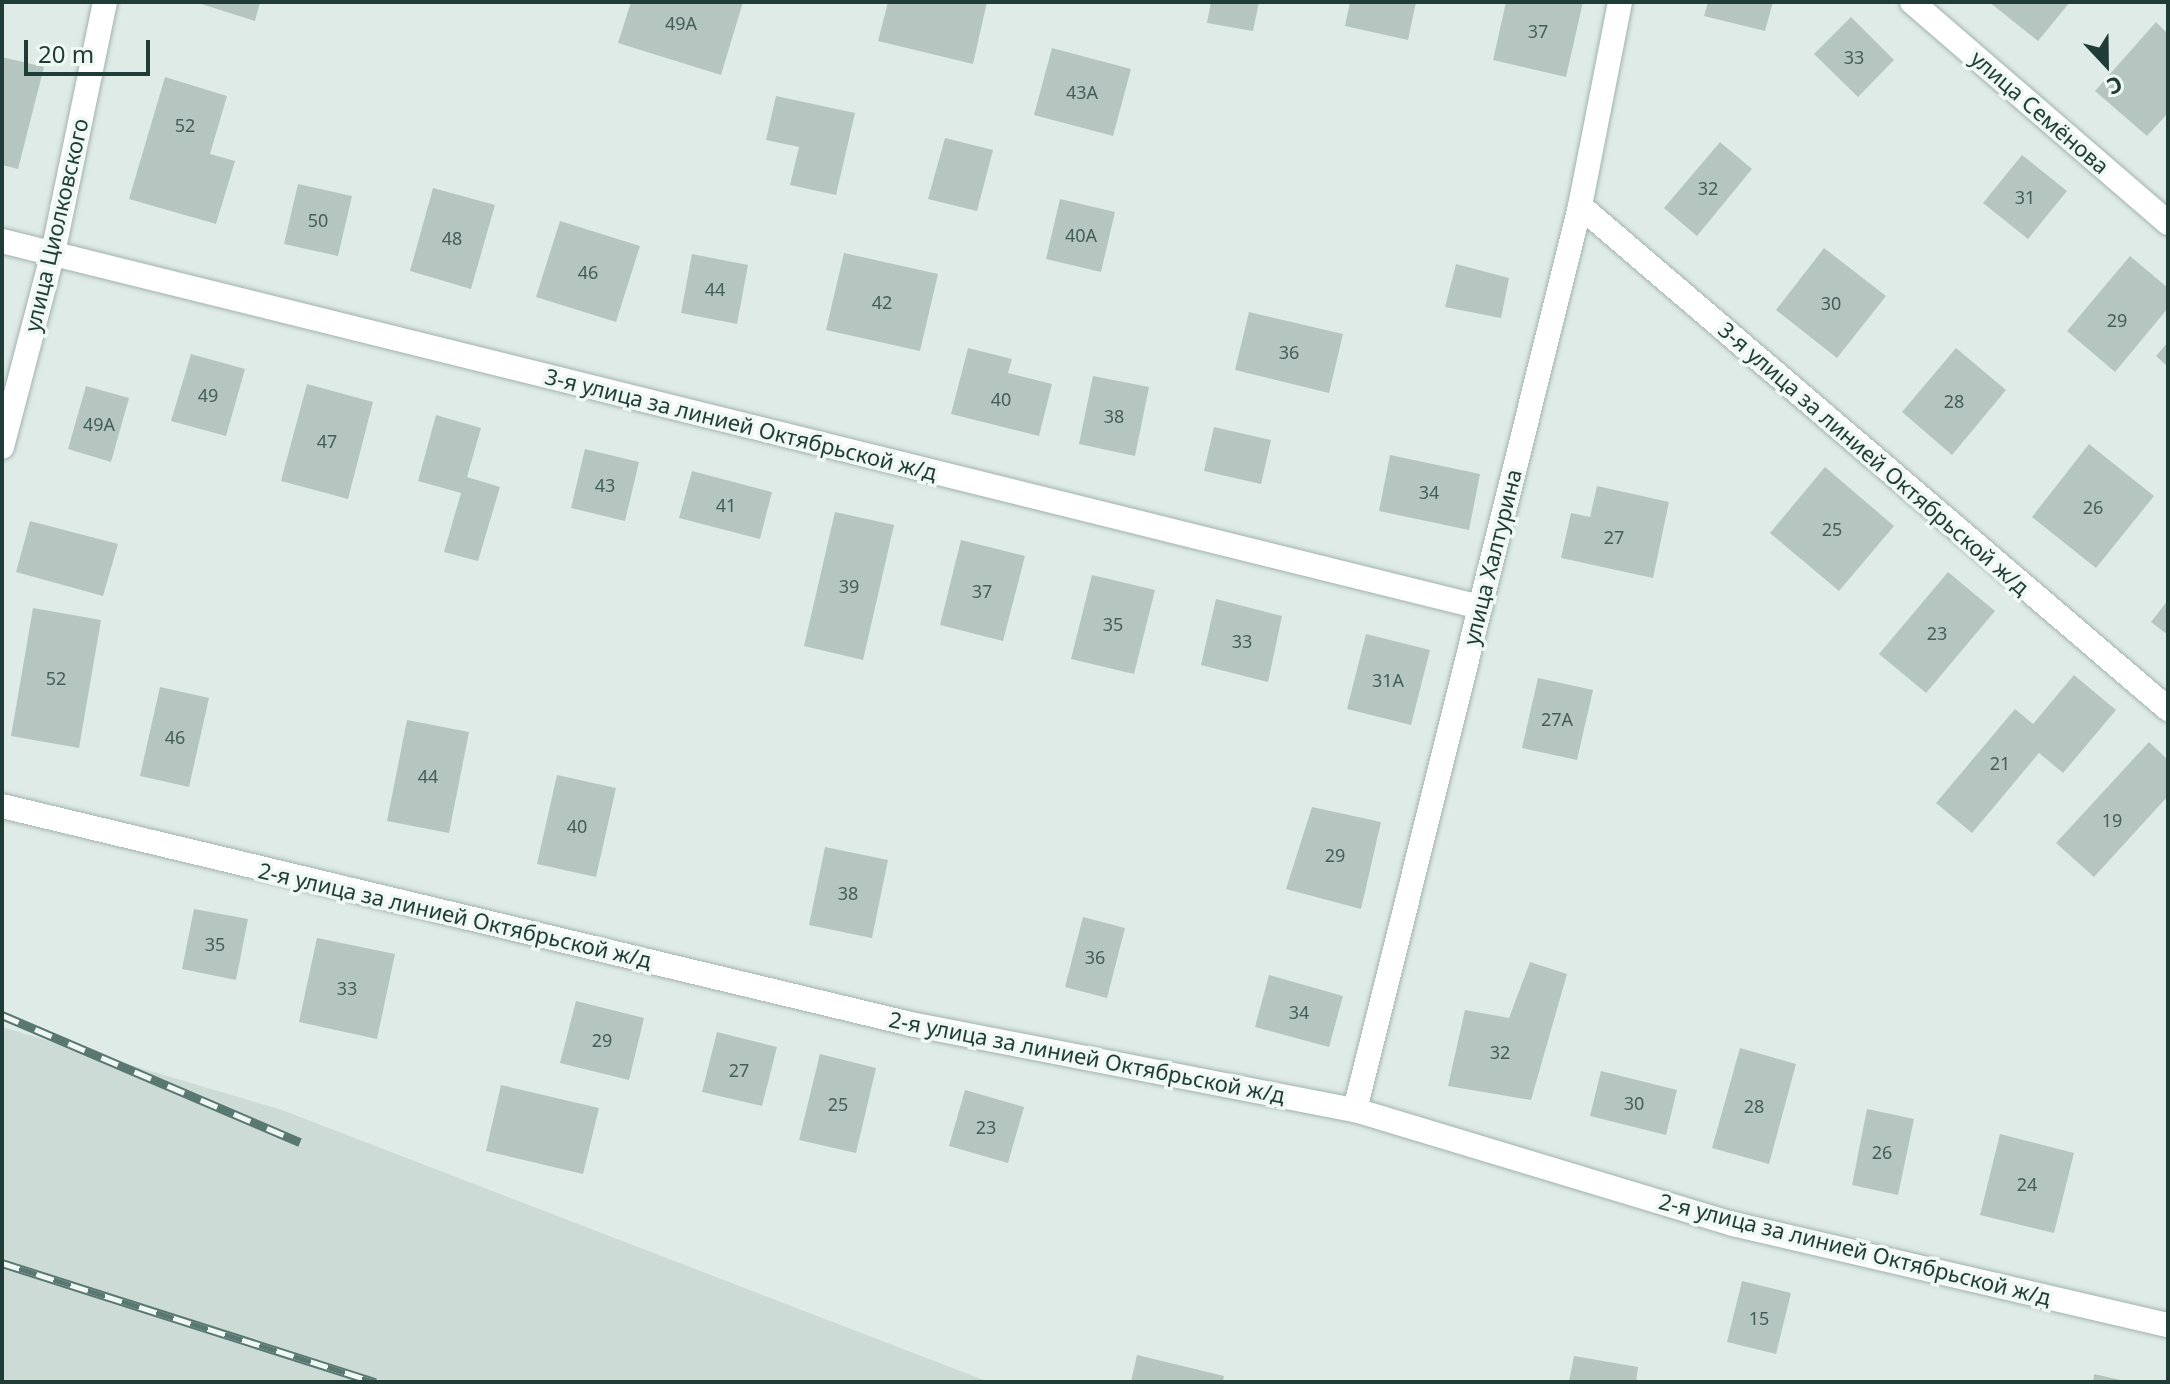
<!DOCTYPE html>
<html>
<head>
<meta charset="utf-8">
<style>
  body { margin:0 }
  #map { position:relative; width:2170px; height:1384px; overflow:hidden; background:#dfebe7; font-family:"Noto Sans",sans-serif }
  div>[style] { position:absolute }
  .built>* { inset:0; background:#cddbd6 }
  .building>* { inset:0; background:#b5c6c0 }
  .roads { filter:drop-shadow(0 0 2px #a2b3af) drop-shadow(0 0 2px #a2b3af) }
  .street>* { height:24px; margin:-12px; padding:0 12px; transform-origin:12px; border-radius:12px; background:#fff }
  .rail>* { height:9px; margin-top:-4.5px; transform-origin:0; background:repeating-linear-gradient(90deg,#f0f8f4 0 18px,#597872 0 36px); box-sizing:border-box; border-block:2px solid #597872 }
  span { translate:-50% -50%; white-space:nowrap; text-align:center; line-height:1.15; -webkit-text-stroke:7px #f0f8f4; paint-order:stroke }
  .number-label { font-size:18px; color:#445e59 }
  .number-label span { -webkit-text-stroke-width:0 }
  .street-label { font-size:22px; color:#1f3c37 }
  .frame { position:absolute; inset:0; border:4px solid #1f3c37; pointer-events:none }
  .north { position:absolute; left:2066px; top:24px; width:80px; height:80px; -webkit-text-stroke:6px #f0f8f4; paint-order:stroke; rotate:158deg; font-size:22px; font-weight:700; line-height:32px; text-align:center; color:#1f3c37 }
  .north::after { content:''; display:block; margin:auto; width:28px; height:36px; background:#1f3c37; clip-path:polygon(50% 0,100% 100%,50% 72%,0 100%) }
  .scale { position:absolute; left:24px; top:40px; width:126px; height:36px; box-sizing:border-box; border:4px solid #1f3c37; border-top:0; padding-left:10px; font-size:24px; line-height:28px; white-space:nowrap; color:#1f3c37; -webkit-text-stroke:6px #f0f8f4; paint-order:stroke }
</style>
</head>
<body>
<div id="map">
  <div class="built">
    <div style="clip-path:polygon(2px 1027px,282px 1110px,989px 1382px,2px 1382px)"></div>
  </div>
  <div class="building">
    <div style="clip-path:polygon(195px 2px,260px 2px,255px 21px)"></div>
    <div style="clip-path:polygon(631px 2px,743px 2px,721px 75px,618px 43px)"></div>
    <div style="clip-path:polygon(888px 2px,987px 2px,973px 64px,878px 41px)"></div>
    <div style="clip-path:polygon(1211px 2px,1259px 2px,1253px 31px,1207px 23px)"></div>
    <div style="clip-path:polygon(1350px 2px,1416px 2px,1408px 40px,1345px 26px)"></div>
    <div style="clip-path:polygon(1506px 2px,1583px 2px,1566px 77px,1493px 60px)"></div>
    <div style="clip-path:polygon(1708px 2px,1773px 2px,1765px 31px,1704px 16px)"></div>
    <div style="clip-path:polygon(1989px 2px,2070px 2px,2038px 41px)"></div>
    <div style="clip-path:polygon(1851px 17px,1894px 60px,1858px 97px,1814px 54px)"></div>
    <div style="clip-path:polygon(2156px 22px,2168px 34px,2168px 113px,2147px 136px,2095px 91px)"></div>
    <div style="clip-path:polygon(1052px 48px,1131px 69px,1113px 136px,1034px 115px)"></div>
    <div style="clip-path:polygon(2px 57px,44px 67px,18px 169px,2px 165px)"></div>
    <div style="clip-path:polygon(165px 77px,227px 96px,210px 154px,235px 161px,216px 224px,129px 199px)"></div>
    <div style="clip-path:polygon(776px 96px,855px 113px,836px 195px,790px 185px,799px 147px,766px 140px)"></div>
    <div style="clip-path:polygon(945px 138px,993px 150px,977px 211px,928px 199px)"></div>
    <div style="clip-path:polygon(1720px 142px,1752px 169px,1697px 236px,1664px 208px)"></div>
    <div style="clip-path:polygon(2022px 155px,2067px 191px,2028px 239px,1983px 203px)"></div>
    <div style="clip-path:polygon(298px 184px,352px 196px,338px 256px,284px 244px)"></div>
    <div style="clip-path:polygon(433px 188px,495px 205px,471px 289px,410px 271px)"></div>
    <div style="clip-path:polygon(1060px 199px,1115px 212px,1101px 272px,1046px 259px)"></div>
    <div style="clip-path:polygon(560px 221px,640px 246px,616px 322px,536px 297px)"></div>
    <div style="clip-path:polygon(1824px 248px,1886px 296px,1837px 358px,1776px 310px)"></div>
    <div style="clip-path:polygon(844px 253px,938px 274px,920px 351px,826px 330px)"></div>
    <div style="clip-path:polygon(692px 254px,748px 265px,737px 324px,681px 313px)"></div>
    <div style="clip-path:polygon(2130px 256px,2168px 288px,2168px 308px,2115px 372px,2067px 331px)"></div>
    <div style="clip-path:polygon(1456px 264px,1509px 278px,1501px 318px,1445px 307px)"></div>
    <div style="clip-path:polygon(1249px 312px,1343px 334px,1329px 393px,1235px 370px)"></div>
    <div style="clip-path:polygon(2168px 342px,2168px 367px,2156px 356px)"></div>
    <div style="clip-path:polygon(968px 348px,1012px 359px,1008px 373px,1052px 384px,1039px 436px,951px 414px)"></div>
    <div style="clip-path:polygon(1956px 348px,2006px 390px,1952px 455px,1902px 412px)"></div>
    <div style="clip-path:polygon(191px 354px,245px 369px,226px 436px,171px 421px)"></div>
    <div style="clip-path:polygon(1093px 376px,1149px 387px,1135px 456px,1079px 444px)"></div>
    <div style="clip-path:polygon(307px 384px,373px 402px,348px 499px,281px 481px)"></div>
    <div style="clip-path:polygon(86px 386px,129px 398px,111px 462px,68px 449px)"></div>
    <div style="clip-path:polygon(436px 415px,481px 428px,467px 477px,500px 487px,478px 561px,444px 552px,461px 493px,418px 481px)"></div>
    <div style="clip-path:polygon(1214px 427px,1271px 440px,1261px 484px,1204px 471px)"></div>
    <div style="clip-path:polygon(2089px 444px,2154px 496px,2096px 568px,2032px 517px)"></div>
    <div style="clip-path:polygon(585px 449px,639px 462px,625px 521px,571px 508px)"></div>
    <div style="clip-path:polygon(1390px 455px,1480px 474px,1469px 530px,1379px 511px)"></div>
    <div style="clip-path:polygon(1825px 467px,1894px 526px,1839px 591px,1770px 533px)"></div>
    <div style="clip-path:polygon(692px 471px,772px 492px,760px 539px,679px 518px)"></div>
    <div style="clip-path:polygon(1597px 486px,1669px 502px,1653px 578px,1561px 558px,1571px 513px,1590px 517px)"></div>
    <div style="clip-path:polygon(835px 512px,894px 525px,863px 660px,804px 646px)"></div>
    <div style="clip-path:polygon(30px 521px,118px 544px,103px 596px,16px 572px)"></div>
    <div style="clip-path:polygon(961px 540px,1025px 556px,1003px 641px,940px 625px)"></div>
    <div style="clip-path:polygon(1948px 572px,1995px 611px,1926px 693px,1879px 654px)"></div>
    <div style="clip-path:polygon(1092px 575px,1155px 590px,1134px 674px,1071px 659px)"></div>
    <div style="clip-path:polygon(1216px 599px,1282px 616px,1268px 682px,1201px 665px)"></div>
    <div style="clip-path:polygon(2168px 600px,2168px 635px,2151px 622px)"></div>
    <div style="clip-path:polygon(33px 608px,101px 620px,79px 748px,11px 736px)"></div>
    <div style="clip-path:polygon(1366px 634px,1430px 650px,1411px 725px,1347px 709px)"></div>
    <div style="clip-path:polygon(2074px 675px,2116px 710px,2063px 773px,2039px 753px,1972px 833px,1936px 803px,2015px 709px,2033px 724px)"></div>
    <div style="clip-path:polygon(1538px 678px,1593px 690px,1577px 760px,1522px 748px)"></div>
    <div style="clip-path:polygon(160px 687px,209px 698px,189px 787px,140px 776px)"></div>
    <div style="clip-path:polygon(407px 720px,469px 732px,449px 833px,387px 821px)"></div>
    <div style="clip-path:polygon(2149px 742px,2168px 760px,2168px 796px,2094px 877px,2056px 843px)"></div>
    <div style="clip-path:polygon(557px 775px,616px 788px,596px 877px,537px 864px)"></div>
    <div style="clip-path:polygon(1312px 807px,1381px 822px,1361px 909px,1286px 889px)"></div>
    <div style="clip-path:polygon(825px 847px,888px 860px,872px 938px,809px 925px)"></div>
    <div style="clip-path:polygon(194px 909px,248px 919px,236px 980px,182px 969px)"></div>
    <div style="clip-path:polygon(1083px 917px,1125px 928px,1107px 998px,1065px 987px)"></div>
    <div style="clip-path:polygon(317px 938px,395px 954px,377px 1039px,299px 1022px)"></div>
    <div style="clip-path:polygon(1530px 962px,1567px 974px,1531px 1100px,1448px 1086px,1465px 1010px,1509px 1018px)"></div>
    <div style="clip-path:polygon(1269px 975px,1343px 996px,1329px 1047px,1255px 1027px)"></div>
    <div style="clip-path:polygon(576px 1001px,644px 1018px,629px 1080px,560px 1063px)"></div>
    <div style="clip-path:polygon(717px 1032px,777px 1047px,762px 1106px,702px 1092px)"></div>
    <div style="clip-path:polygon(1740px 1048px,1796px 1064px,1769px 1164px,1712px 1148px)"></div>
    <div style="clip-path:polygon(820px 1054px,876px 1068px,856px 1153px,799px 1140px)"></div>
    <div style="clip-path:polygon(1601px 1071px,1677px 1090px,1666px 1135px,1590px 1116px)"></div>
    <div style="clip-path:polygon(501px 1085px,599px 1108px,583px 1174px,486px 1151px)"></div>
    <div style="clip-path:polygon(965px 1090px,1024px 1107px,1008px 1163px,949px 1146px)"></div>
    <div style="clip-path:polygon(1867px 1109px,1914px 1119px,1898px 1195px,1852px 1185px)"></div>
    <div style="clip-path:polygon(2000px 1134px,2074px 1153px,2054px 1233px,1980px 1215px)"></div>
    <div style="clip-path:polygon(1742px 1281px,1791px 1293px,1776px 1354px,1727px 1342px)"></div>
    <div style="clip-path:polygon(1137px 1355px,1224px 1376px,1223px 1382px,1131px 1382px)"></div>
    <div style="clip-path:polygon(1574px 1356px,1638px 1367px,1636px 1382px,1569px 1382px)"></div>
    <div style="clip-path:polygon(2094px 1374px,2125px 1381px,2124px 1382px,2093px 1382px)"></div>
  </div>
  <div class="roads">
    <div class="street">
      <div style="left:1912px;top:2px;width:338px;rotate:40.8deg"></div>
      <div style="left:1580px;top:206px;width:774px;rotate:40.55deg"></div>
      <div style="left:2px;top:241px;width:1523px;rotate:13.91deg"></div>
      <div style="left:2px;top:447px;width:201px;rotate:-75.3deg"></div>
      <div style="left:53px;top:253px;width:256px;rotate:-78.3deg"></div>
      <div style="left:2px;top:806px;width:935px;rotate:13.49deg"></div>
      <div style="left:911px;top:1024px;width:452px;rotate:11deg"></div>
      <div style="left:1355px;top:1110px;width:395px;rotate:16.8deg"></div>
      <div style="left:1733px;top:1224px;width:447px;rotate:13.1deg"></div>
      <div style="left:1355px;top:1110px;width:932px;rotate:-76.02deg"></div>
      <div style="left:1580px;top:206px;width:208px;rotate:-78.9deg"></div>
    </div>
  </div>
  <div class="rail">
    <div style="left:2px;top:1015px;width:324px;rotate:23.1deg"></div>
    <div style="left:2px;top:1263px;width:392px;rotate:17.7deg"></div>
  </div>
  <div class="number-label">
    <span style="left:681px;top:23px">49А</span>
    <span style="left:1538px;top:31px">37</span>
    <span style="left:1854px;top:57px">33</span>
    <span style="left:1082px;top:92px">43А</span>
    <span style="left:185px;top:125px">52</span>
    <span style="left:1708px;top:188px">32</span>
    <span style="left:2025px;top:197px">31</span>
    <span style="left:318px;top:220px">50</span>
    <span style="left:1081px;top:235px">40А</span>
    <span style="left:452px;top:238px">48</span>
    <span style="left:588px;top:272px">46</span>
    <span style="left:715px;top:289px">44</span>
    <span style="left:882px;top:302px">42</span>
    <span style="left:1831px;top:303px">30</span>
    <span style="left:2117px;top:320px">29</span>
    <span style="left:1289px;top:352px">36</span>
    <span style="left:208px;top:395px">49</span>
    <span style="left:1001px;top:399px">40</span>
    <span style="left:1954px;top:401px">28</span>
    <span style="left:1114px;top:416px">38</span>
    <span style="left:99px;top:424px">49А</span>
    <span style="left:327px;top:441px">47</span>
    <span style="left:605px;top:485px">43</span>
    <span style="left:1429px;top:492px">34</span>
    <span style="left:726px;top:505px">41</span>
    <span style="left:2093px;top:507px">26</span>
    <span style="left:1832px;top:529px">25</span>
    <span style="left:1614px;top:537px">27</span>
    <span style="left:849px;top:586px">39</span>
    <span style="left:982px;top:591px">37</span>
    <span style="left:1113px;top:624px">35</span>
    <span style="left:1937px;top:633px">23</span>
    <span style="left:1242px;top:641px">33</span>
    <span style="left:56px;top:678px">52</span>
    <span style="left:1388px;top:680px">31А</span>
    <span style="left:1557px;top:719px">27А</span>
    <span style="left:175px;top:737px">46</span>
    <span style="left:2000px;top:763px">21</span>
    <span style="left:428px;top:776px">44</span>
    <span style="left:2112px;top:820px">19</span>
    <span style="left:577px;top:826px">40</span>
    <span style="left:1335px;top:855px">29</span>
    <span style="left:848px;top:893px">38</span>
    <span style="left:215px;top:944px">35</span>
    <span style="left:1095px;top:957px">36</span>
    <span style="left:347px;top:988px">33</span>
    <span style="left:1299px;top:1012px">34</span>
    <span style="left:602px;top:1040px">29</span>
    <span style="left:1500px;top:1052px">32</span>
    <span style="left:739px;top:1070px">27</span>
    <span style="left:1634px;top:1103px">30</span>
    <span style="left:838px;top:1104px">25</span>
    <span style="left:1754px;top:1106px">28</span>
    <span style="left:986px;top:1127px">23</span>
    <span style="left:1882px;top:1152px">26</span>
    <span style="left:2027px;top:1184px">24</span>
    <span style="left:1759px;top:1318px">15</span>
  </div>
  <div class="street-label">
    <span style="left:2040px;top:112px;rotate:41deg">улица Семёнова</span>
    <span style="left:56px;top:225px;rotate:-77deg">улица Циолковского</span>
    <span style="left:741px;top:424px;rotate:14deg">3-я улица за линией Октябрьской ж/д</span>
    <span style="left:1874px;top:458px;rotate:41deg">3-я улица за линией Октябрьской ж/д</span>
    <span style="left:1492px;top:557px;rotate:-76deg">улица Халтурина</span>
    <span style="left:455px;top:915px;rotate:13deg">2-я улица за линией Октябрьской ж/д</span>
    <span style="left:1087px;top:1057px;rotate:11deg">2-я улица за линией Октябрьской ж/д</span>
    <span style="left:1855px;top:1249px;rotate:14deg">2-я улица за линией Октябрьской ж/д</span>
  </div>
  <div class="frame"></div>
  <div class="north">С</div>
  <div class="scale">20 m</div>
</div>
</body>
</html>
